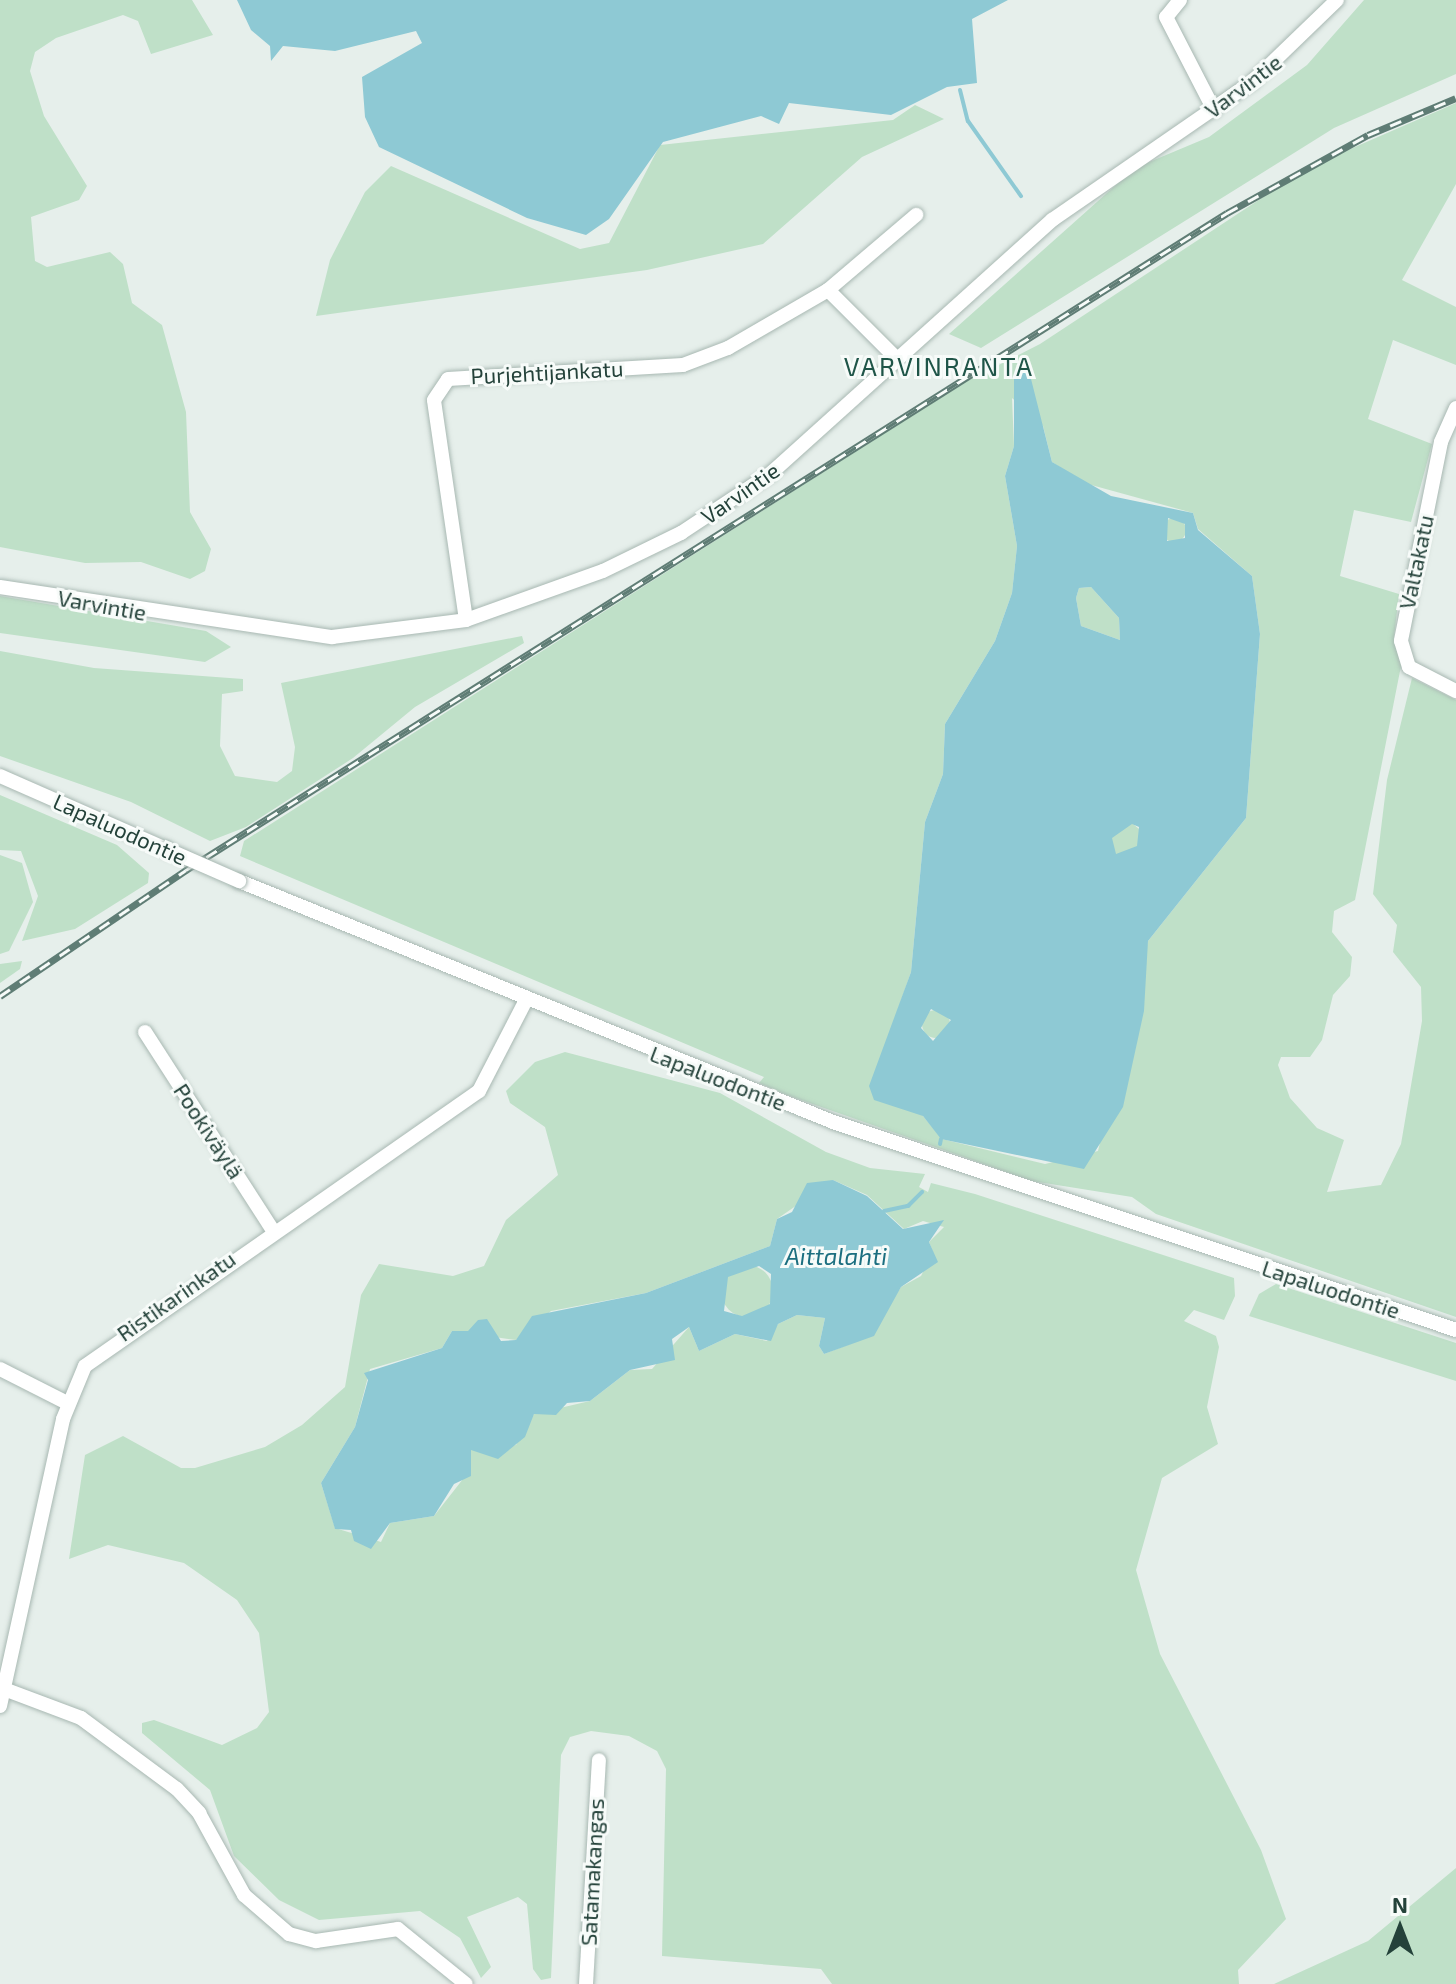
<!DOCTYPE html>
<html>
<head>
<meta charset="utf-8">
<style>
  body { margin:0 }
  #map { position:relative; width:1456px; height:1984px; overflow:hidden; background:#e6efeb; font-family:"Exo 2",sans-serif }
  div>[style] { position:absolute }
  .green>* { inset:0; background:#bfe0c8 }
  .round { border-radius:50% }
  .water>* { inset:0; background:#8ec9d4 }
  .stream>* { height:4px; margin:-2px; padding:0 2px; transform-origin:2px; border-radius:2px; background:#8ec9d4 }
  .roads { filter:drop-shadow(0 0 2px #a8b8b2) drop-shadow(0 0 2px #a8b8b2) }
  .street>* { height:14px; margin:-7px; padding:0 7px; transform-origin:7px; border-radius:7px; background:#fff }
  .rail>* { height:7px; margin-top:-3.5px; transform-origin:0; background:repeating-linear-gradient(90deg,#f7fbf9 0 12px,#5f7d75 0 24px); box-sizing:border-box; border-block:2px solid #5f7d75 }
  .bridges { filter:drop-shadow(0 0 2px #a8b8b2) drop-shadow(0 0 2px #a8b8b2) }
  .street-bridge>* { height:14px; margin:-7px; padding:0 7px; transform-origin:7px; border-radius:7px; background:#fff }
  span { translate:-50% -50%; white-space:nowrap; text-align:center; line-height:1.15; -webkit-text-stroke:6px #f7fbf9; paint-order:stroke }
  .street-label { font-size:22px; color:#24423a }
  .water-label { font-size:24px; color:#1c6f80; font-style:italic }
  .quarter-label { font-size:26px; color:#1f5548; letter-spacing:2px }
  .north { position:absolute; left:1360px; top:1888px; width:80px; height:80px; -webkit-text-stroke:6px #f7fbf9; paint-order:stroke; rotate:0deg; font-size:22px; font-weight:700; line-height:32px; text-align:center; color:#24423a }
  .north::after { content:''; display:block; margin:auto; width:28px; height:36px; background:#24423a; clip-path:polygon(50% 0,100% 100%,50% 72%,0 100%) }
</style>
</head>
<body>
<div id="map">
  <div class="green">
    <div style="clip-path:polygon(0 0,192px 0,213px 35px,151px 54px,138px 21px,123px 15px,56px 38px,35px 52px,30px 71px,44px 116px,87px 186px,79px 200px,31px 217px,35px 261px,47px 267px,110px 252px,123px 264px,132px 303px,162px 325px,186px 412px,190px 512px,211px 549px,205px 571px,190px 579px,141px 562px,85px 563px,0 547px)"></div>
    <div style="clip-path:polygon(1364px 0,1456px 0,1456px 74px,1334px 128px,981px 348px,949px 334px,1135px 168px,1209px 137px,1307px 65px)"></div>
    <div style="clip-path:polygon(evenodd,1456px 103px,1456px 184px,1402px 280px,1456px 307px,1456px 365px,1393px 340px,1368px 419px,1432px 444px,1411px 522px,1354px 510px,1340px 576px,1399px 594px,1394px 637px,1401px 666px,1355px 900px,1334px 911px,1332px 932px,1352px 957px,1350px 976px,1333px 995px,1322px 1040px,1310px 1057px,1281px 1057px,1278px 1065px,1290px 1098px,1317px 1128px,1344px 1140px,1327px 1192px,1381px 1185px,1401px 1144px,1422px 1021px,1421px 987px,1393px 952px,1397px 925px,1373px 894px,1387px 780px,1412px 678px,1456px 700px,1456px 1317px,1156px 1214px,1132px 1197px,1032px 1181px,787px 1095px,759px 1083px,764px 1077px,240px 856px,244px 841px,963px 383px,1040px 344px,1309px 167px,1456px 103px,1012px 398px,1043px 426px,1052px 462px,1084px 483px,1193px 513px,1198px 529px,1252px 576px,1260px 634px,1246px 818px,1148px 941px,1098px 1151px,1045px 1164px,942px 1139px,923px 1116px,892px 1026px,911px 972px,925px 822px,943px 774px,945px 724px,995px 641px,1012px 593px,1017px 546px,1005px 476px,1014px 446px,1012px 398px)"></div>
    <div style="clip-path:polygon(915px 105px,944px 119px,862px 157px,763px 244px,647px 270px,316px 316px,330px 260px,365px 192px,391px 166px,580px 249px,609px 243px,660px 145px,893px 120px)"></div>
    <div class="round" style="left:1162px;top:518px;width:24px;height:24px"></div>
    <div style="clip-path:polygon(1091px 587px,1119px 618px,1120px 640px,1081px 626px,1076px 598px,1079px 588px)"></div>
    <div style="clip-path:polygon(0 596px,206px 631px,231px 647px,205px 662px,0 633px)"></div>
    <div style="clip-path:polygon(522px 636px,524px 643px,415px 707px,353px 758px,246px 827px,210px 841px,131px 802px,0 756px,0 651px,94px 668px,243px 679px,243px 691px,222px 694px,220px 746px,235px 776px,277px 782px,292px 771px,295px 747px,281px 683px)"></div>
    <div style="clip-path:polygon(0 795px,117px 845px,149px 873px,148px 883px,75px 929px,22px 941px,38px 896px,21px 851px,0 850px)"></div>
    <div style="clip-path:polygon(1132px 823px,1146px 835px,1121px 871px,1102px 842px)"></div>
    <div style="clip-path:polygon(0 855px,22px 863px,33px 902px,9px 951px,0 954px)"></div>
    <div style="clip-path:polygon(22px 961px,20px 969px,0 983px,0 964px)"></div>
    <div class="round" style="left:922px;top:1010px;width:28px;height:28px"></div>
    <div style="clip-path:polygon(evenodd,565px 1052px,720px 1093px,826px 1152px,870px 1168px,925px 1174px,919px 1187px,928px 1192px,931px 1183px,975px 1194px,1234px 1278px,1235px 1296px,1224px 1320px,1194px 1310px,1184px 1321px,1216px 1336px,1219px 1347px,1207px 1407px,1218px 1444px,1162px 1478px,1136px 1570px,1160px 1654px,1261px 1850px,1286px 1919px,1238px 1970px,1239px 1984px,832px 1984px,821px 1969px,662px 1956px,666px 1769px,657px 1751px,629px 1736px,591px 1731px,570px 1737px,561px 1755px,551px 1978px,541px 1980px,533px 1969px,527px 1904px,518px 1897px,467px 1917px,491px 1967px,481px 1978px,460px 1938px,420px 1911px,319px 1920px,279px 1900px,234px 1856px,210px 1790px,142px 1733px,142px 1723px,154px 1720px,222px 1745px,257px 1728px,269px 1712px,259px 1633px,237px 1600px,184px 1563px,108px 1545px,69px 1559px,85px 1455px,123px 1436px,181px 1468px,195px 1468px,265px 1447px,302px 1425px,345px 1387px,361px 1295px,379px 1264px,453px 1276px,484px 1266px,506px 1220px,558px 1175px,545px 1127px,510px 1103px,506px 1091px,535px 1062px,565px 1052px,833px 1180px,867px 1195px,904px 1229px,923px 1221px,944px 1227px,929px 1242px,933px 1252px,921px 1276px,901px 1287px,868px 1337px,824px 1354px,819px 1346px,825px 1318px,797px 1315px,778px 1324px,767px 1341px,735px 1334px,699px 1351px,689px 1327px,652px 1369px,630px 1370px,590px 1401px,534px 1414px,516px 1445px,471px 1450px,463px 1479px,434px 1516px,390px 1523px,381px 1542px,335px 1528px,321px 1483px,355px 1427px,370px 1369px,442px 1348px,452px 1331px,516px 1340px,551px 1311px,646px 1293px,770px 1246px,777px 1219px,833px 1180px)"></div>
    <div class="round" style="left:721px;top:1265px;width:52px;height:52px"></div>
    <div style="clip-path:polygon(1276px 1284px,1456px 1343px,1456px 1381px,1249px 1316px,1259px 1294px)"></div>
    <div style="clip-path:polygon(1456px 1868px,1456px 1984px,1274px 1984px,1368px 1941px)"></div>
  </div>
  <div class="water">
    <div style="clip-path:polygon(237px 0,1008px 0,972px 19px,977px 83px,947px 87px,891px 115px,789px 103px,779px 124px,761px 116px,663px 142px,609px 219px,586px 235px,527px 218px,379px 147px,365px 117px,362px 77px,422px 43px,416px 31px,335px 51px,283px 46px,271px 61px,270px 46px,251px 30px)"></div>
    <div style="clip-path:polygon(evenodd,1020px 369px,1029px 371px,1052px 462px,1111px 496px,1193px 513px,1198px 530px,1252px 576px,1260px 634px,1246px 818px,1148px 941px,1144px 1011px,1123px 1107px,1084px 1169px,941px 1139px,923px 1116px,874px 1100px,869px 1086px,911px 972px,925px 822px,943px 774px,945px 724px,995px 641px,1012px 593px,1017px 546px,1005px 476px,1014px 446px,1014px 375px,1020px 369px,1168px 518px,1185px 524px,1185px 538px,1167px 541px,1168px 518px,1020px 369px,1091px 587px,1119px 618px,1120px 640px,1081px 626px,1076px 598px,1079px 588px,1091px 587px,1020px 369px,1132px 824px,1139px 827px,1137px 846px,1116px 854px,1112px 838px,1132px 824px,1020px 369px,931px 1009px,951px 1020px,933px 1041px,921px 1028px,931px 1009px)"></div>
    <div style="clip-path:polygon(evenodd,833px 1180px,867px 1196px,903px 1229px,944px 1220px,929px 1242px,938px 1262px,901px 1287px,874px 1336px,824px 1354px,819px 1346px,825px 1318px,797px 1315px,778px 1324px,771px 1341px,735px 1334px,699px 1351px,689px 1327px,672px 1339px,675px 1360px,630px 1370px,590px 1401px,567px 1403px,556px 1415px,534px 1414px,525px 1437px,498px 1459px,471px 1450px,471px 1476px,454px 1484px,434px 1516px,390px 1523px,371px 1549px,354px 1541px,351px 1530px,335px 1529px,321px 1483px,355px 1427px,368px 1380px,364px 1373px,442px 1348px,452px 1331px,468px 1331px,478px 1320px,487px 1319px,501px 1341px,516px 1340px,532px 1316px,646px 1293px,770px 1246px,777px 1219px,792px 1212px,807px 1183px,833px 1180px,759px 1266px,771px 1274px,770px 1304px,742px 1316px,724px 1311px,728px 1277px,759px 1266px)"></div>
  </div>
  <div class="stream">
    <div style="left:960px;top:90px;width:32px;rotate:76deg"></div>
    <div style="left:968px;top:121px;width:92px;rotate:54.8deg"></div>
    <div style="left:940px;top:1144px;width:5px;rotate:-79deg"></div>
    <div style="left:884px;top:1211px;width:25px;rotate:-12deg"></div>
    <div style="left:908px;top:1206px;width:20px;rotate:-45deg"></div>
  </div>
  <div class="roads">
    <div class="street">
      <div style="left:1180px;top:0;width:22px;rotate:129deg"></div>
      <div style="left:1166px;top:17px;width:105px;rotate:62.7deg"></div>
      <div style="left:828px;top:290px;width:116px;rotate:-40.4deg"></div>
      <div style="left:1456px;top:408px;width:37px;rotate:114deg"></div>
      <div style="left:1441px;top:442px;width:203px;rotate:101.4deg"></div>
      <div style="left:1401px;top:641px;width:27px;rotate:73deg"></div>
      <div style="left:1409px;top:667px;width:53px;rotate:27.1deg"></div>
      <div style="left:0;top:587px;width:336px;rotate:8.6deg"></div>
      <div style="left:332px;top:637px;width:135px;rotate:-7.2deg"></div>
      <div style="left:466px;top:620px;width:145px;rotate:-19.7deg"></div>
      <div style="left:603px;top:571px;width:87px;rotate:-26deg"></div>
      <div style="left:681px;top:533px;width:107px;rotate:-33.5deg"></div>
      <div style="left:770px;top:474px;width:380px;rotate:-42deg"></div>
      <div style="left:1052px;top:220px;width:243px;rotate:-34.6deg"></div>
      <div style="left:1252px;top:82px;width:118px;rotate:-44deg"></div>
      <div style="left:466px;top:620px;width:222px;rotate:-98.3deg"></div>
      <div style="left:434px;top:400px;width:25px;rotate:-56deg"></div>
      <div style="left:448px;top:379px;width:235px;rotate:-3.4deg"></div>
      <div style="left:683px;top:365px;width:48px;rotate:-20.7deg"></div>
      <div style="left:728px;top:348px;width:116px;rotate:-30.1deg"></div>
      <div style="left:828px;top:290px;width:98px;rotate:45deg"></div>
      <div style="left:0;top:776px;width:181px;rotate:23.7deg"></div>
      <div style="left:239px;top:881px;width:641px;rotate:22.08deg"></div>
      <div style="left:833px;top:1122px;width:657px;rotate:18.46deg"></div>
      <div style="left:145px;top:1032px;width:234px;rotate:57.2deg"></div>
      <div style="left:0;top:1369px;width:75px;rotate:26.9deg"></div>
      <div style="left:4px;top:1689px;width:82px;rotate:20.6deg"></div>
      <div style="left:81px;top:1718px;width:119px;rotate:36.5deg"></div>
      <div style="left:177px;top:1789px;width:33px;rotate:47deg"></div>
      <div style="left:199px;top:1813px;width:94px;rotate:61.2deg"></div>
      <div style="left:244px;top:1895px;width:60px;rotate:40.9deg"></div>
      <div style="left:289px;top:1934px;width:28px;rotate:15deg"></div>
      <div style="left:316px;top:1941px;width:83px;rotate:-8.3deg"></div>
      <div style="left:398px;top:1929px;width:87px;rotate:39deg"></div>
      <div style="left:0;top:1706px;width:294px;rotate:-77.6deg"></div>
      <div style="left:63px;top:1419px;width:57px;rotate:-67.5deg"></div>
      <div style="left:85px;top:1366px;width:480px;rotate:-34.9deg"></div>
      <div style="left:479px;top:1091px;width:100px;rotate:-62.7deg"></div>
      <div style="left:586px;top:1984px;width:224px;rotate:-86.7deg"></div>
    </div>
  </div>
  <div class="rail">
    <div style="left:0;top:996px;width:225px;rotate:-34.1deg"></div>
    <div style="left:186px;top:870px;width:1231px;rotate:-32.26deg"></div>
    <div style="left:1227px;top:213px;width:161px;rotate:-29deg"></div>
    <div style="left:1368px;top:135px;width:95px;rotate:-22.8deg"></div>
  </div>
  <div class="bridges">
    <div class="street-bridge">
      <div style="left:166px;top:849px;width:80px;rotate:23.7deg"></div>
    </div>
  </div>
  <div class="street-label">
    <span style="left:1243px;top:86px;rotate:-37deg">Varvintie</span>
    <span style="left:547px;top:372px;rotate:-3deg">Purjehtijankatu</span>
    <span style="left:740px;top:493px;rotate:-35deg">Varvintie</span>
    <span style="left:1416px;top:562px;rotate:-78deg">Valtakatu</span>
    <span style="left:102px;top:605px;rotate:10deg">Varvintie</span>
    <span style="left:120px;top:829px;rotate:24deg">Lapaluodontie</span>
    <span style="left:718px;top:1078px;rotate:21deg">Lapaluodontie</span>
    <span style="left:209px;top:1131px;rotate:57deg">Pookiväylä</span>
    <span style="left:1331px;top:1289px;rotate:18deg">Lapaluodontie</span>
    <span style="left:176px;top:1296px;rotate:-35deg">Ristikarinkatu</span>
    <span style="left:592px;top:1872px;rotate:-87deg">Satamakangas</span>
  </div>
  <div class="water-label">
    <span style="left:836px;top:1256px">Aittalahti</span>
  </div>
  <div class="quarter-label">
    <span style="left:939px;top:366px">VARVINRANTA</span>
  </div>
  <div class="north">N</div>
</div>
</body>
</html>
